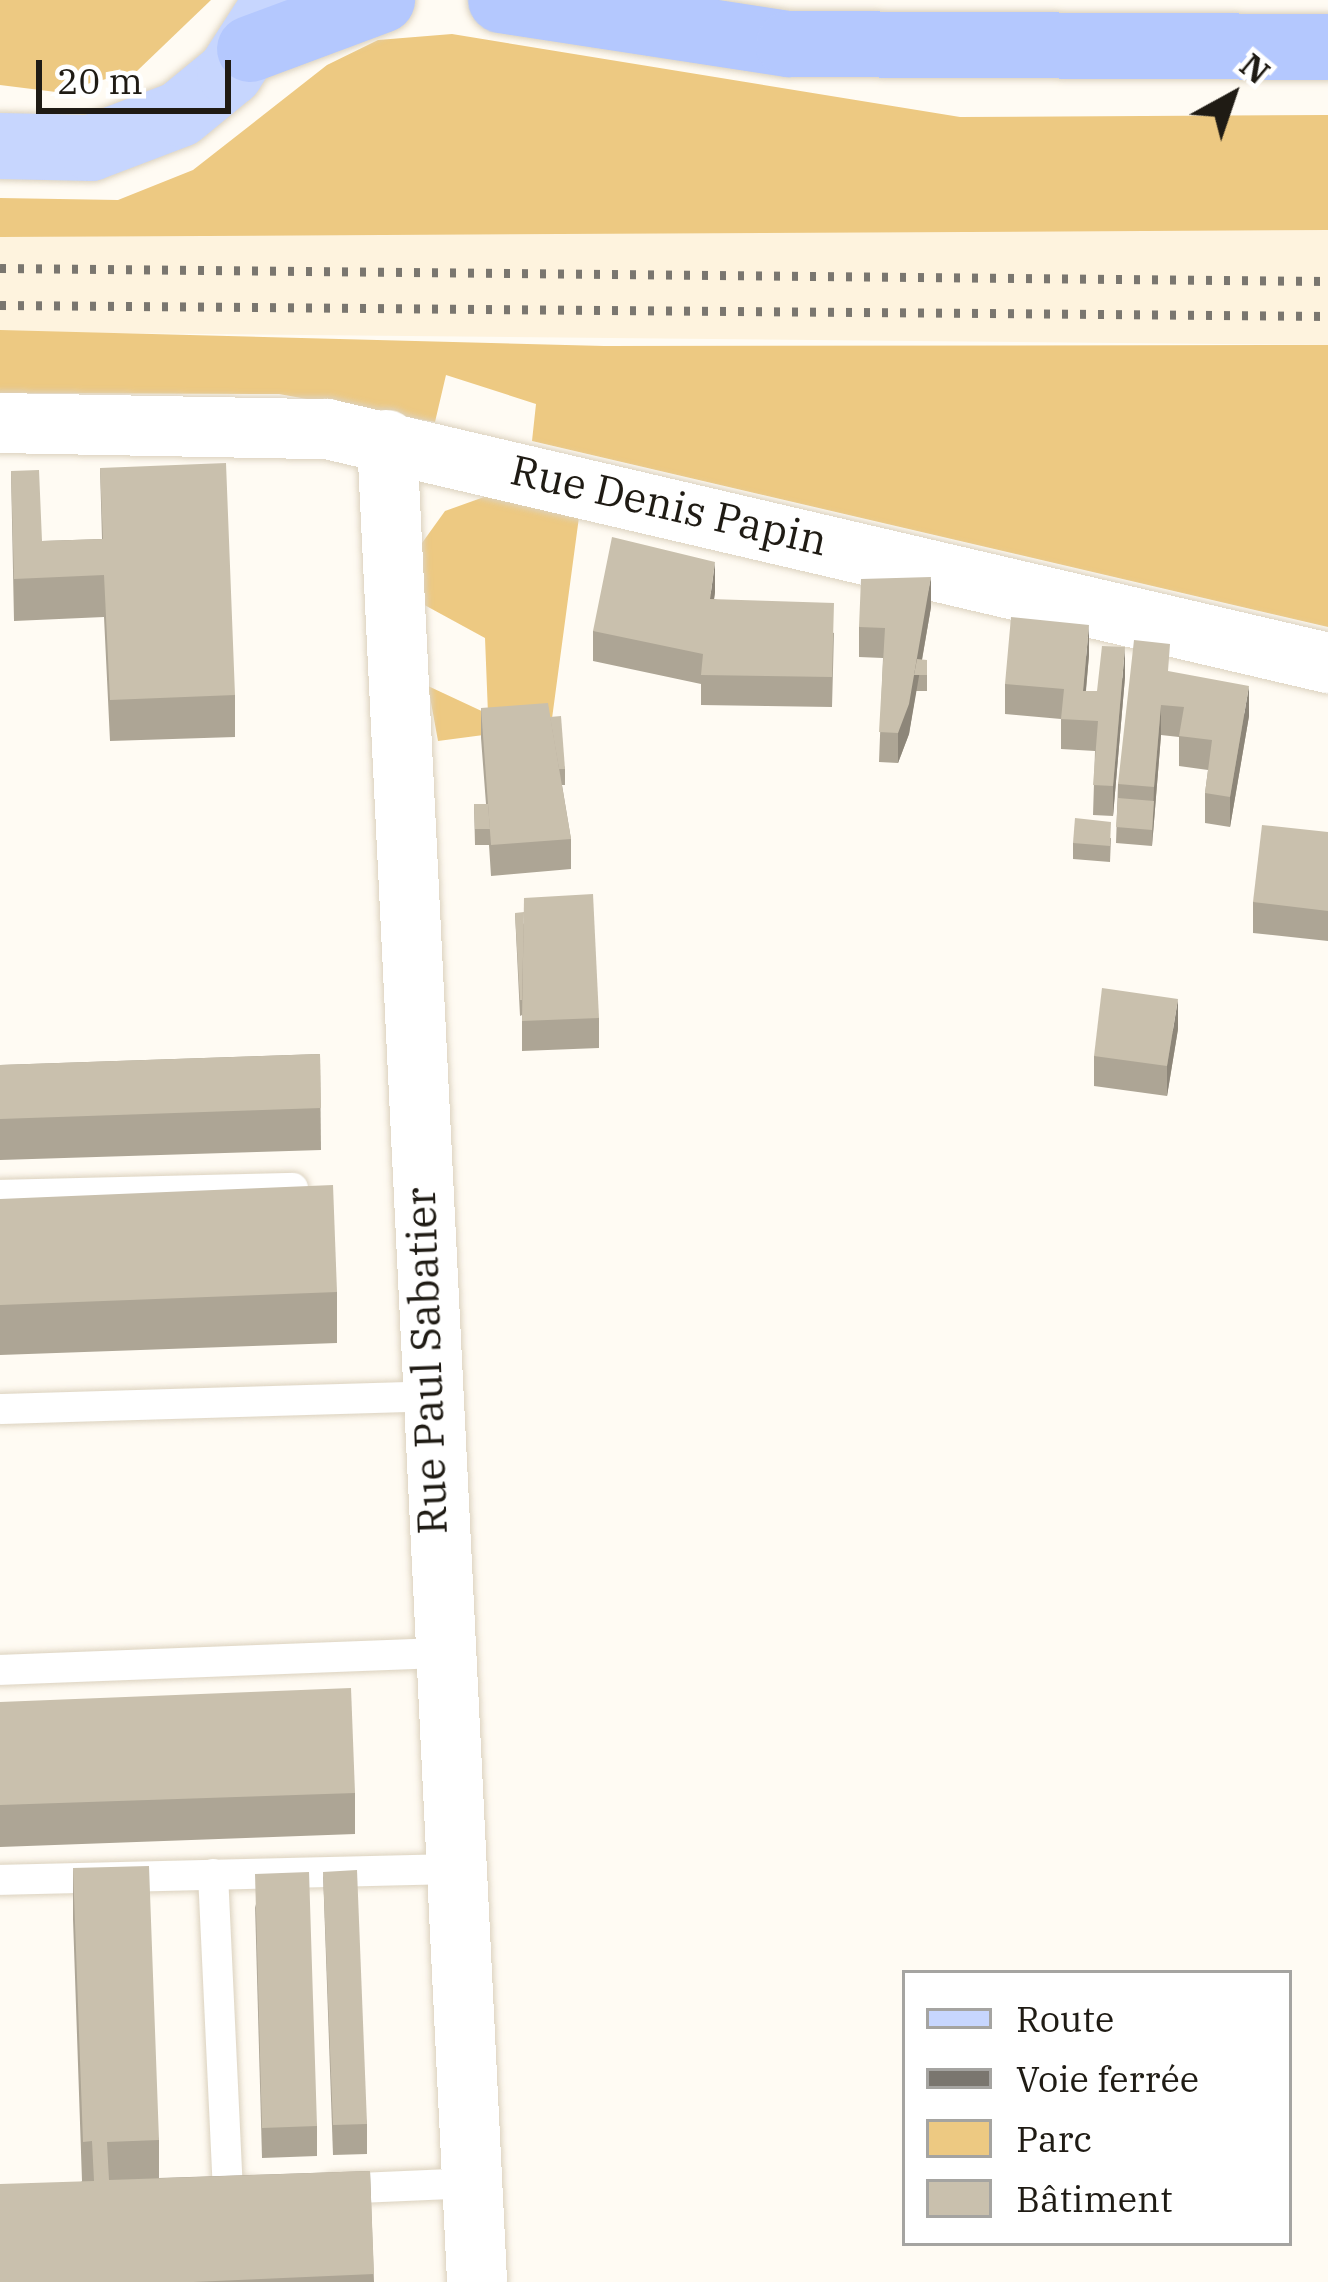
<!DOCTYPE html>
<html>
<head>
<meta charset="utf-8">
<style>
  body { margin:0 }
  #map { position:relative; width:1328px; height:2282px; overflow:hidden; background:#fffbf3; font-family:"IBM Plex Serif",serif }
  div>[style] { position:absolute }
  .built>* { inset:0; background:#fef3de }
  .green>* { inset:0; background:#edc982 }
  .roads { filter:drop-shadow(0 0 3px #dcd2bf) drop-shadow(0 0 3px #dcd2bf) }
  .service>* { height:30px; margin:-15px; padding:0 15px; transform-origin:15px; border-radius:15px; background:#fff }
  .minor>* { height:60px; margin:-30px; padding:0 30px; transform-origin:30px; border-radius:30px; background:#fff }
  .primary>* { height:66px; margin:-33px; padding:0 33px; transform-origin:33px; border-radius:33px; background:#c7d6fe }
  .trunk>* { height:66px; margin:-33px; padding:0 33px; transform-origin:33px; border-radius:33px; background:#b4c8fe }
  .rail>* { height:9px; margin-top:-4.5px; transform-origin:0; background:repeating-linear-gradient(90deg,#7a766f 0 6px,transparent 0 18px) }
  .wall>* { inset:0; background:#ada595 }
  .shaded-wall>* { inset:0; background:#8d8679 }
  .building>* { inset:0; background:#c9c0ad }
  span { translate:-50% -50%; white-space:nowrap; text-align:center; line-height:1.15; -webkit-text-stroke:9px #fff; paint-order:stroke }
  .street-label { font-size:42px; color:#1f1b14 }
  .legend { position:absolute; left:902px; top:1970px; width:390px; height:276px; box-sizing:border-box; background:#fff; border:3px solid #a5a4a1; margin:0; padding:15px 21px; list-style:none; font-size:36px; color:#1f1b14 }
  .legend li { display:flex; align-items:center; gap:24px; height:60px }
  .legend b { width:60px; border:3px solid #a5a4a1 }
  .north { position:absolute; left:1172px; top:36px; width:120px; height:120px; -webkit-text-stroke:9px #fff; paint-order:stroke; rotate:40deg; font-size:33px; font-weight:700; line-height:48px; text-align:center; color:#1f1b14 }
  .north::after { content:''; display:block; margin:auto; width:42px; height:54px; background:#1f1b14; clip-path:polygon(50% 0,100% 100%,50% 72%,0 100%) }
  .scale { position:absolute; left:36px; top:60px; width:195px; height:54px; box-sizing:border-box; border:6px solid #1f1b14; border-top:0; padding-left:15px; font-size:36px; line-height:42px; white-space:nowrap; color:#1f1b14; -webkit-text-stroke:9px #fff; paint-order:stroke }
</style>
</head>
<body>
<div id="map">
  <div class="built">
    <div style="clip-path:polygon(720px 227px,1328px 230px,1328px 345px,0 332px,0 237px)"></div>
  </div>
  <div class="green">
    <div style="clip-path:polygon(0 0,211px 0,137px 71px,56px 92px,0 85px)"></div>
    <div style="clip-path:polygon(452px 34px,960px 117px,1328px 115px,1328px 230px,0 237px,0 198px,118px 200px,193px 170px,327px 65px,378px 40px)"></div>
    <div style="clip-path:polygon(0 330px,604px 346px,1328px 345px,1328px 627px,532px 441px,536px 404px,446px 375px,435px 422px,279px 394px,0 393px)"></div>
    <div style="clip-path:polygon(498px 492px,579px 517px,551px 726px,438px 741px,428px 686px,488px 714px,485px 638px,419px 602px,422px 543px,445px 511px)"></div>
  </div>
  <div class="roads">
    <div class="service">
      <div style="left:0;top:1195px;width:293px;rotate:-1.4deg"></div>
      <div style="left:0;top:1409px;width:427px;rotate:-1.7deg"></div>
      <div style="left:0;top:1670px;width:438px;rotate:-2.2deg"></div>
      <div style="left:213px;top:1874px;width:320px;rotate:87.3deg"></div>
      <div style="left:228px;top:2194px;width:22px;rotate:-3deg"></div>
      <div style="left:0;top:1880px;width:450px;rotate:-1.4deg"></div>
      <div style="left:334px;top:2189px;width:136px;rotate:-2.5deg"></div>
    </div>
    <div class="minor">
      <div style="left:0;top:423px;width:327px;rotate:1.1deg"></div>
      <div style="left:327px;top:429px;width:1028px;rotate:13.16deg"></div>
      <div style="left:387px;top:440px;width:1844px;rotate:87.2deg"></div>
    </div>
    <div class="primary">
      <div style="left:0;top:146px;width:91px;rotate:1.3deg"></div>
      <div style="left:91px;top:148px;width:95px;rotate:-20.9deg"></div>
      <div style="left:180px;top:114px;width:65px;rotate:-39.4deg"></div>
      <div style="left:230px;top:73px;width:87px;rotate:-57.2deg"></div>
    </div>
    <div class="trunk">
      <div style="left:501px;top:0;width:291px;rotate:8.7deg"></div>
      <div style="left:789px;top:44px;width:539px;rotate:0.32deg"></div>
      <div style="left:250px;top:49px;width:141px;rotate:-20.4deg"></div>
    </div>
  </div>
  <div class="rail">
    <div style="left:0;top:268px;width:1328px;rotate:0.56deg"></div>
    <div style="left:0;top:305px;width:1328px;rotate:0.47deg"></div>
  </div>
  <div class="wall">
    <div style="clip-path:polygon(100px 468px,235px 695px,235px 737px,110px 741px,104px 617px,14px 621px,11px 471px,42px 541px,102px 539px)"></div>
    <div style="clip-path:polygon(715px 592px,714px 599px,834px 633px,832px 707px,701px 705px,701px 684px,593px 661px,593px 631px)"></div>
    <div style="clip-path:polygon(931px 607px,922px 660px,927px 660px,927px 691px,916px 691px,909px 734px,898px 763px,879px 762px,883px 658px,859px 657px,859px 627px)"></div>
    <div style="clip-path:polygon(1089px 655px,1086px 691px,1097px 691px,1125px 677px,1113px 816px,1093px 815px,1095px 751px,1061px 749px,1061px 719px,1005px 714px,1005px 684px)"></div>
    <div style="clip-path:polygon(1170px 672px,1249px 716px,1230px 827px,1205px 823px,1205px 793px,1208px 770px,1179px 766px,1179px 737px,1161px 735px,1152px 846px,1116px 843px,1118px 784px)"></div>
    <div style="clip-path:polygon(481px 708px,550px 717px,565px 769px,565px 785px,562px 785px,571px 839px,571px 869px,491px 876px,489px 845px,475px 845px,474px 804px,486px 804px,481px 738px)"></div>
    <div style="clip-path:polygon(1328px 832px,1328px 941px,1253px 933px,1253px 902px)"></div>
    <div style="clip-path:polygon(1111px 838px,1110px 862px,1073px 859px,1073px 843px)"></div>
    <div style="clip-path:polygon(515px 913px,599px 1018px,599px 1048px,522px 1051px,522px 1015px,520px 1016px)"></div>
    <div style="clip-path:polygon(1178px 1029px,1167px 1096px,1094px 1086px,1094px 1056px)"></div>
    <div style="clip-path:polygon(320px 1054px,321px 1150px,0 1160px,0 1065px)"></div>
    <div style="clip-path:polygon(0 1199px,337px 1292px,337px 1343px,0 1355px)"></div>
    <div style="clip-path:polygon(0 1702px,355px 1793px,355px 1834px,0 1847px)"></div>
    <div style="clip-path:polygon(73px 1868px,159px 2140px,159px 2178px,370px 2171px,374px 2282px,0 2282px,82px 2181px,73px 1919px)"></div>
    <div style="clip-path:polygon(323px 1872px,367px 2124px,367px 2154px,333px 2155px)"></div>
    <div style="clip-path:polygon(255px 1904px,317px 2126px,317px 2156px,262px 2158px)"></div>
  </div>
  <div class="shaded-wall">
    <div style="clip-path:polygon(715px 562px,715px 592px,710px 629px,710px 599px)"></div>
    <div style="clip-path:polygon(931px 577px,931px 607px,909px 734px,898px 763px,898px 733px)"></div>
    <div style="clip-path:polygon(1089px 625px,1089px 655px,1083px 721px,1083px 691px)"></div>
    <div style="clip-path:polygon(1125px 647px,1125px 677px,1113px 816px,1113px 786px)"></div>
    <div style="clip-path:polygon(1249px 686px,1249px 716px,1230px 827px,1230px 797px)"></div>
    <div style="clip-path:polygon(1161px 705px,1161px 735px,1152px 846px,1154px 787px)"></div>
    <div style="clip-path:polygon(1178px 999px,1178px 1029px,1167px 1096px,1167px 1066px)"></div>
  </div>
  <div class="building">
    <div style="clip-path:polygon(226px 463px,235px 695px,110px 700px,104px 575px,14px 579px,11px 471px,39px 470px,42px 541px,103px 539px,100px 468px)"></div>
    <div style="clip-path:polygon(612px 537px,715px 562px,710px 599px,834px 603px,832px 677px,701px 675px,703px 654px,593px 631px)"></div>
    <div style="clip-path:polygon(931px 577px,909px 704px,898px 733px,879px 732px,885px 628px,859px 627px,861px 579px)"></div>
    <div style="clip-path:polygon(1011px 617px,1089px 625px,1083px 691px,1097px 691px,1102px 646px,1125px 647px,1113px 786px,1093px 785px,1098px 721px,1061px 719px,1064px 689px,1005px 684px)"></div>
    <div style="clip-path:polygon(1134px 640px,1170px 644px,1168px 671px,1249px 686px,1230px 797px,1205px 793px,1212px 740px,1179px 736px,1184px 707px,1161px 705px,1154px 787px,1118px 784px)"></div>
    <div style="clip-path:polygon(917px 659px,927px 660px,927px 675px,914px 675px)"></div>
    <div style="clip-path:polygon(548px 703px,571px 839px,491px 845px,481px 708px)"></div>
    <div style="clip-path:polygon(561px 716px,565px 769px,559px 769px,550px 717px)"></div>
    <div style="clip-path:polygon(1118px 798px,1154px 801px,1152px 830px,1116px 827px)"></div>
    <div style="clip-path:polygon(474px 804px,488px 804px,490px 829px,475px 829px)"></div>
    <div style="clip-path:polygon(1075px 818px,1111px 822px,1110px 846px,1073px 843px)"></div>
    <div style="clip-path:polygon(1262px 825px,1328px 832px,1328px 911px,1253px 902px)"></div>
    <div style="clip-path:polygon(593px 894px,599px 1018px,522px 1021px,524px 898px)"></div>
    <div style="clip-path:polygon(524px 912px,522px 1000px,520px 1000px,515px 913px)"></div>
    <div style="clip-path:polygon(1102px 988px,1178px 999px,1167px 1066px,1094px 1056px)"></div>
    <div style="clip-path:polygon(320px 1054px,321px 1108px,0 1119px,0 1065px)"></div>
    <div style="clip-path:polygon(333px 1185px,337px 1292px,0 1305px,0 1199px)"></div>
    <div style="clip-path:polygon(351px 1688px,355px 1793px,0 1805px,0 1702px)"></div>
    <div style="clip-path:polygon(149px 1866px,159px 2140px,107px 2142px,109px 2180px,370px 2171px,374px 2274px,193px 2282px,0 2282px,0 2184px,94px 2181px,92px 2141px,83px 2142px,73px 1868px)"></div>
    <div style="clip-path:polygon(357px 1870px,367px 2124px,333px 2125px,323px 1872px)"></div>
    <div style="clip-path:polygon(309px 1872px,317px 2126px,262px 2128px,255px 1874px)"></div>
  </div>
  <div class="street-label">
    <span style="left:669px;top:505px;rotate:13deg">Rue Denis Papin</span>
    <span style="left:426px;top:1361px;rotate:-92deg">Rue Paul Sabatier</span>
  </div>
  <ul class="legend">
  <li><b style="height:15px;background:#c7d6fe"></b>Route</li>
  <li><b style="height:15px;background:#7a766f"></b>Voie ferrée</li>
  <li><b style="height:33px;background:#edc982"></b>Parc</li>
  <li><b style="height:33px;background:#c9c0ad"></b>Bâtiment</li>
  </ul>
  <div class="north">N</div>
  <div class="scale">20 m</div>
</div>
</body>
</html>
